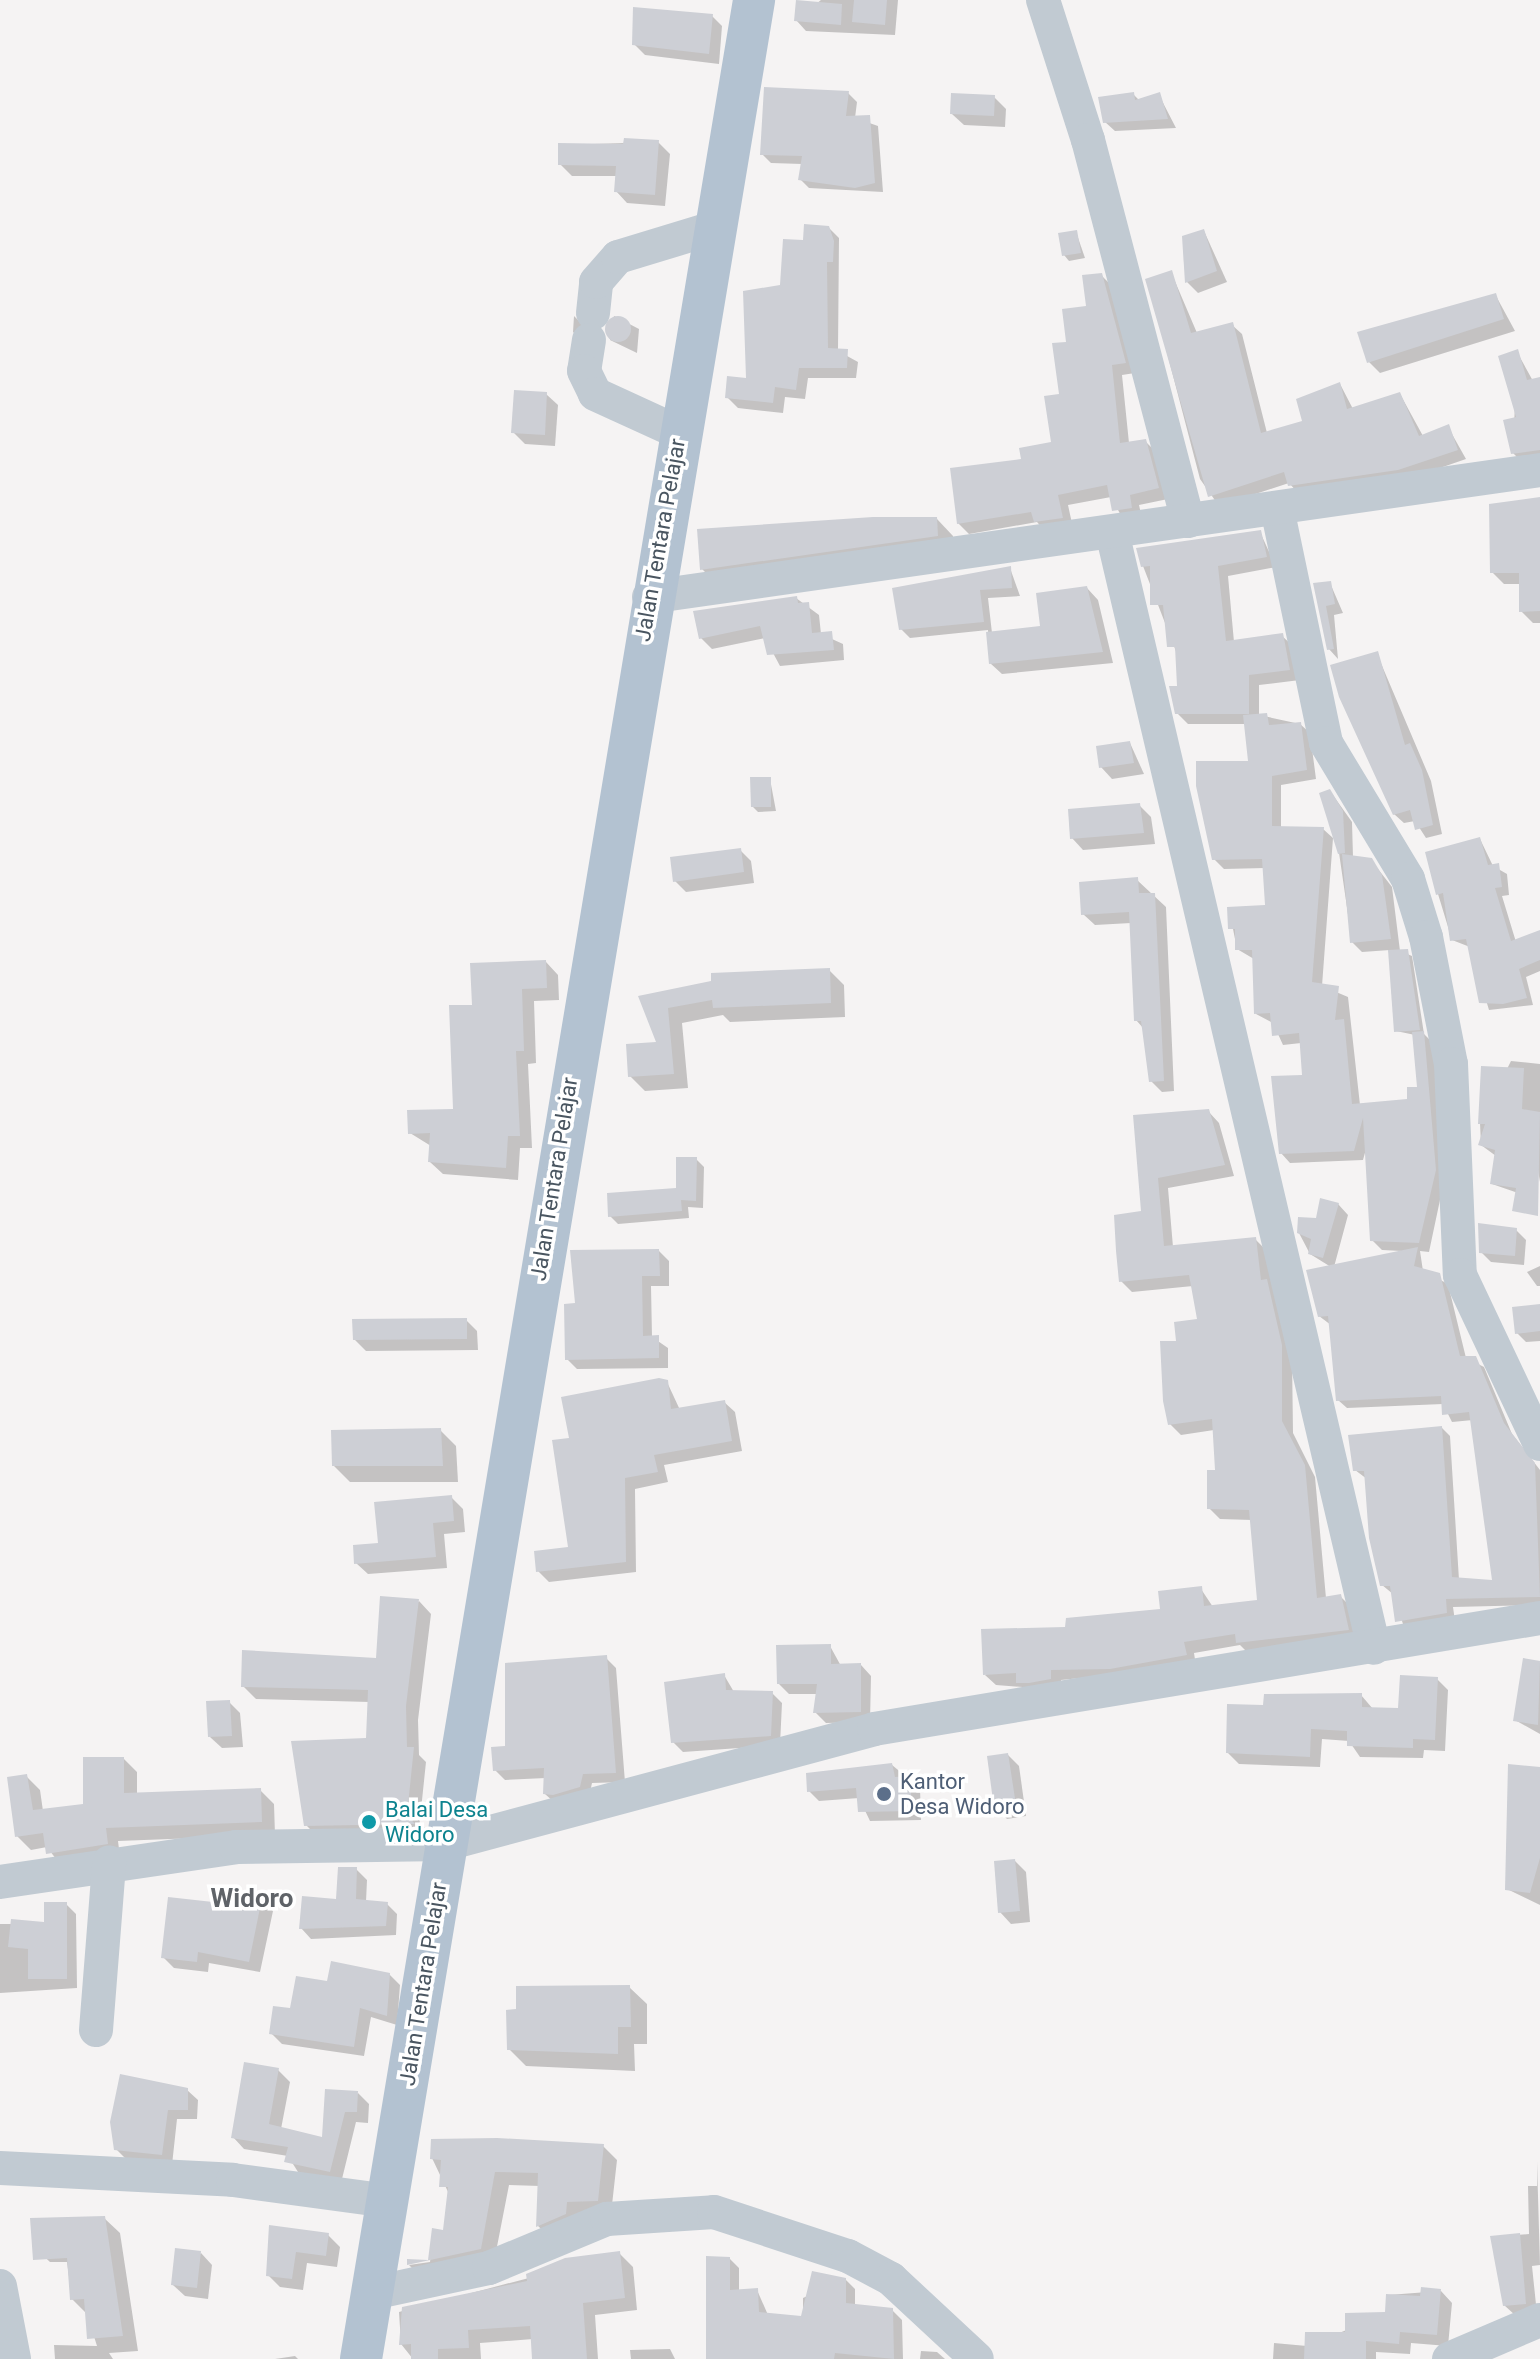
<!DOCTYPE html>
<html>
<head>
<meta charset="utf-8">
<style>
  body { margin:0 }
  #map { position:relative; width:1540px; height:2359px; overflow:hidden; background:#f5f3f3; font-family:Roboto,sans-serif }
  div>[style] { position:absolute }
  .shadow>* { inset:0; background:#0003 }
  .building>* { inset:0; background:#cdcfd5 }
  .round { border-radius:50% }
  .minor>* { height:34px; margin:-17px; padding:0 17px; transform-origin:17px; border-radius:17px; background:#c1cad2 }
  .major>* { height:42px; margin:-21px; padding:0 21px; transform-origin:21px; border-radius:21px; background:#b3c2d1 }
  .dots>* { width:22px; height:22px; translate:-50% -50%; box-sizing:border-box; border:4px solid #fff; border-radius:50% }
  span { translate:-50% -50%; white-space:nowrap; text-align:center; line-height:1.15; -webkit-text-stroke:7px #fff; paint-order:stroke }
  .street-label { font-size:22px; color:#4a5661 }
  .service-label { font-size:22px; color:#4e5e75 }
  .left { translate:0 -50%; text-align:left }
  .culture-label { font-size:22px; color:#0d838f }
  .quarter-label { font-size:26px; color:#5f6368; font-weight:700 }
</style>
</head>
<body>
<div id="map">
  <div class="shadow">
    <div style="clip-path:polygon(821px 0,898px 0,895px 35px,806px 31px,796px 20px)"></div>
    <div style="clip-path:polygon(712px 16px,722px 26px,719px 64px,645px 55px,634px 44px)"></div>
    <div style="clip-path:polygon(848px 93px,857px 102px,855px 118px,878px 126px,883px 192px,809px 188px,800px 179px,802px 164px,771px 163px,762px 154px)"></div>
    <div style="clip-path:polygon(1133px 94px,1140px 101px,1159px 95px,1176px 128px,1115px 131px,1105px 122px)"></div>
    <div style="clip-path:polygon(994px 97px,1006px 109px,1005px 127px,964px 125px,952px 114px)"></div>
    <div style="clip-path:polygon(658px 142px,670px 154px,665px 206px,627px 203px,616px 191px,617px 176px,572px 176px,560px 164px,560px 145px)"></div>
    <div style="clip-path:polygon(829px 228px,839px 238px,838px 351px,858px 362px,856px 378px,808px 378px,805px 399px,785px 397px,783px 413px,738px 408px,727px 397px,748px 380px,782px 287px,805px 242px)"></div>
    <div style="clip-path:polygon(1204px 231px,1227px 282px,1198px 293px,1187px 282px)"></div>
    <div style="clip-path:polygon(1076px 232px,1085px 258px,1069px 261px,1064px 255px)"></div>
    <div style="clip-path:polygon(1171px 272px,1197px 333px,1232px 325px,1242px 334px,1267px 433px,1305px 422px,1340px 384px,1353px 409px,1400px 394px,1423px 436px,1448px 427px,1466px 459px,1408px 479px,1299px 494px,1289px 483px,1219px 506px,1200px 479px,1148px 280px)"></div>
    <div style="clip-path:polygon(1101px 275px,1112px 286px,1135px 373px,1122px 375px,1129px 443px,1145px 441px,1156px 452px,1168px 499px,1139px 505px,1142px 518px,1124px 521px,1111px 497px,1068px 505px,1073px 528px,1046px 532px,1037px 522px,969px 534px,958px 523px,1023px 461px,1053px 443px,1068px 343px)"></div>
    <div style="clip-path:polygon(1496px 296px,1515px 331px,1380px 373px,1369px 362px)"></div>
    <div style="clip-path:polygon(574px 316px,583px 325px,584px 342px,573px 332px)"></div>
    <div style="clip-path:polygon(614px 316px,639px 329px,637px 353px,610px 340px)"></div>
    <div style="clip-path:polygon(1517px 352px,1533px 381px,1540px 379px,1540px 460px,1523px 463px,1513px 453px)"></div>
    <div style="clip-path:polygon(546px 394px,558px 405px,555px 446px,525px 444px,513px 432px)"></div>
    <div style="clip-path:polygon(1540px 501px,1540px 623px,1533px 623px,1521px 611px,1521px 584px,1504px 584px,1492px 572px)"></div>
    <div style="clip-path:polygon(937px 519px,953px 536px,954px 552px,718px 585px,702px 569px)"></div>
    <div style="clip-path:polygon(1260px 532px,1276px 567px,1228px 576px,1234px 642px,1282px 636px,1293px 646px,1300px 680px,1259px 685px,1259px 715px,1300px 724px,1310px 733px,1316px 779px,1281px 785px,1281px 828px,1323px 829px,1333px 838px,1322px 986px,1348px 997px,1360px 1105px,1409px 1101px,1419px 1089px,1415px 1035px,1396px 1031px,1390px 950px,1362px 952px,1352px 942px,1330px 791px,1352px 822px,1353px 857px,1371px 860px,1392px 887px,1400px 951px,1412px 956px,1424px 1034px,1433px 1043px,1444px 1181px,1429px 1252px,1420px 1251px,1423px 1271px,1448px 1284px,1466px 1358px,1484px 1367px,1512px 1434px,1540px 1470px,1540px 1605px,1453px 1607px,1455px 1621px,1405px 1630px,1393px 1594px,1382px 1585px,1367px 1479px,1355px 1470px,1442px 1428px,1450px 1436px,1459px 1580px,1494px 1582px,1473px 1420px,1452px 1422px,1443px 1404px,1347px 1408px,1338px 1400px,1331px 1325px,1319px 1316px,1331px 1267px,1310px 1254px,1299px 1233px,1338px 1204px,1348px 1215px,1334px 1267px,1402px 1251px,1382px 1250px,1372px 1240px,1366px 1149px,1363px 1160px,1290px 1163px,1281px 1153px,1304px 1077px,1301px 1043px,1283px 1045px,1273px 1023px,1256px 1014px,1254px 959px,1237px 949px,1229px 909px,1267px 907px,1265px 868px,1224px 869px,1214px 859px,1251px 763px,1246px 724px,1188px 724px,1177px 713px,1177px 654px,1143px 566px)"></div>
    <div style="clip-path:polygon(1010px 568px,1020px 596px,988px 598px,992px 633px,1043px 628px,1087px 588px,1098px 600px,1113px 663px,1002px 674px,990px 663px,988px 630px,910px 638px,901px 629px)"></div>
    <div style="clip-path:polygon(1330px 583px,1343px 613px,1334px 615px,1338px 659px,1329px 649px,1316px 585px)"></div>
    <div style="clip-path:polygon(796px 598px,819px 615px,821px 634px,843px 644px,844px 660px,780px 666px,765px 638px,712px 649px,701px 638px)"></div>
    <div style="clip-path:polygon(1377px 654px,1431px 781px,1442px 834px,1426px 838px,1415px 821px,1404px 823px,1394px 814px,1333px 667px)"></div>
    <div style="clip-path:polygon(1130px 743px,1144px 774px,1112px 779px,1101px 767px)"></div>
    <div style="clip-path:polygon(770px 779px,776px 811px,758px 812px,753px 807px)"></div>
    <div style="clip-path:polygon(1139px 805px,1151px 817px,1155px 844px,1083px 850px,1072px 838px)"></div>
    <div style="clip-path:polygon(1480px 839px,1493px 866px,1507px 874px,1509px 895px,1502px 896px,1516px 942px,1540px 938px,1540px 971px,1526px 977px,1533px 1005px,1489px 1010px,1470px 947px,1452px 940px,1438px 894px)"></div>
    <div style="clip-path:polygon(740px 850px,751px 861px,754px 883px,686px 892px,675px 881px)"></div>
    <div style="clip-path:polygon(1137px 880px,1166px 907px,1174px 1091px,1162px 1092px,1151px 1081px,1144px 1029px,1136px 1020px,1131px 923px,1095px 925px,1083px 914px)"></div>
    <div style="clip-path:polygon(546px 962px,558px 975px,559px 1000px,534px 1001px,536px 1063px,528px 1064px,532px 1148px,520px 1148px,518px 1180px,443px 1174px,430px 1162px,431px 1146px,410px 1133px,455px 1111px,474px 1007px)"></div>
    <div style="clip-path:polygon(829px 970px,844px 985px,845px 1017px,730px 1022px,723px 1015px,682px 1023px,688px 1088px,645px 1091px,630px 1076px,659px 1044px,640px 997px)"></div>
    <div style="clip-path:polygon(1511px 1061px,1540px 1064px,1540px 1182px,1536px 1159px,1530px 1197px,1492px 1184px,1496px 1156px,1481px 1145px,1480px 1123px)"></div>
    <div style="clip-path:polygon(1208px 1111px,1219px 1123px,1234px 1176px,1168px 1188px,1173px 1247px,1255px 1239px,1266px 1250px,1292px 1357px,1293px 1433px,1315px 1477px,1326px 1598px,1340px 1596px,1351px 1607px,1359px 1640px,1248px 1653px,1240px 1645px,1194px 1653px,1196px 1666px,1061px 1680px,1061px 1690px,996px 1685px,985px 1675px,1067px 1628px,1162px 1611px,1201px 1589px,1213px 1607px,1259px 1602px,1252px 1520px,1220px 1519px,1209px 1508px,1217px 1472px,1214px 1430px,1181px 1435px,1170px 1424px,1178px 1343px,1199px 1321px,1193px 1286px,1132px 1292px,1121px 1281px,1143px 1213px,1136px 1117px)"></div>
    <div style="clip-path:polygon(696px 1159px,704px 1167px,703px 1208px,688px 1207px,689px 1218px,618px 1224px,610px 1216px,678px 1189px)"></div>
    <div style="clip-path:polygon(1516px 1230px,1526px 1240px,1524px 1265px,1491px 1262px,1481px 1252px)"></div>
    <div style="clip-path:polygon(659px 1251px,669px 1261px,669px 1286px,651px 1286px,652px 1337px,668px 1348px,668px 1368px,577px 1369px,567px 1359px,577px 1305px)"></div>
    <div style="clip-path:polygon(1540px 1266px,1540px 1286px,1537px 1286px,1527px 1272px)"></div>
    <div style="clip-path:polygon(1540px 1306px,1540px 1341px,1526px 1342px,1517px 1333px)"></div>
    <div style="clip-path:polygon(466px 1320px,477px 1331px,478px 1350px,366px 1351px,355px 1340px)"></div>
    <div style="clip-path:polygon(667px 1382px,680px 1410px,724px 1402px,735px 1412px,742px 1451px,664px 1465px,668px 1482px,635px 1489px,636px 1572px,549px 1582px,538px 1571px,571px 1549px,571px 1440px)"></div>
    <div style="clip-path:polygon(440px 1430px,456px 1446px,458px 1482px,350px 1482px,334px 1466px)"></div>
    <div style="clip-path:polygon(451px 1497px,463px 1509px,465px 1532px,444px 1534px,447px 1568px,368px 1574px,356px 1563px)"></div>
    <div style="clip-path:polygon(419px 1601px,431px 1614px,418px 1720px,419px 1755px,426px 1762px,419px 1829px,319px 1838px,306px 1825px,368px 1740px,370px 1702px,256px 1699px,243px 1686px,378px 1660px)"></div>
    <div style="clip-path:polygon(830px 1646px,841px 1666px,861px 1665px,871px 1676px,870px 1722px,826px 1723px,815px 1712px,818px 1694px,789px 1694px,779px 1684px)"></div>
    <div style="clip-path:polygon(606px 1658px,616px 1668px,625px 1782px,592px 1783px,589px 1797px,555px 1803px,545px 1794px,546px 1778px,505px 1780px,495px 1770px,507px 1748px)"></div>
    <div style="clip-path:polygon(1524px 1660px,1540px 1663px,1540px 1734px,1515px 1720px)"></div>
    <div style="clip-path:polygon(724px 1675px,734px 1692px,772px 1693px,782px 1703px,780px 1745px,683px 1752px,673px 1742px)"></div>
    <div style="clip-path:polygon(1437px 1679px,1448px 1690px,1445px 1751px,1424px 1750px,1423px 1758px,1360px 1757px,1349px 1741px,1322px 1739px,1320px 1767px,1239px 1764px,1228px 1753px,1265px 1708px,1361px 1695px,1373px 1709px,1400px 1710px)"></div>
    <div style="clip-path:polygon(229px 1702px,240px 1713px,243px 1747px,222px 1748px,210px 1737px)"></div>
    <div style="clip-path:polygon(1008px 1755px,1019px 1766px,1026px 1816px,1007px 1819px,996px 1807px)"></div>
    <div style="clip-path:polygon(124px 1759px,137px 1772px,137px 1794px,260px 1790px,274px 1804px,275px 1835px,118px 1841px,120px 1857px,62px 1867px,47px 1847px,31px 1850px,17px 1836px,26px 1776px,40px 1790px,43px 1811px,85px 1806px)"></div>
    <div style="clip-path:polygon(892px 1765px,920px 1788px,921px 1820px,870px 1821px,859px 1798px,819px 1801px,809px 1791px)"></div>
    <div style="clip-path:polygon(1540px 1769px,1540px 1905px,1507px 1889px)"></div>
    <div style="clip-path:polygon(1015px 1861px,1026px 1872px,1030px 1922px,1011px 1924px,1000px 1912px)"></div>
    <div style="clip-path:polygon(356px 1869px,367px 1880px,366px 1902px,387px 1904px,397px 1914px,396px 1935px,311px 1939px,301px 1928px,338px 1901px)"></div>
    <div style="clip-path:polygon(261px 1900px,273px 1911px,260px 1972px,209px 1963px,208px 1972px,174px 1968px,163px 1957px,233px 1906px)"></div>
    <div style="clip-path:polygon(66px 1904px,76px 1914px,77px 1988px,0 1993px,0 1924px,46px 1924px)"></div>
    <div style="clip-path:polygon(389px 1974px,400px 1985px,397px 2025px,371px 2017px,364px 2056px,282px 2044px,271px 2033px,329px 1984px)"></div>
    <div style="clip-path:polygon(629px 1987px,647px 2004px,647px 2044px,634px 2044px,635px 2071px,526px 2066px,509px 2049px)"></div>
    <div style="clip-path:polygon(278px 2070px,290px 2082px,281px 2129px,324px 2139px,358px 2093px,369px 2104px,368px 2123px,356px 2122px,341px 2183px,298px 2172px,288px 2156px,244px 2149px,233px 2137px)"></div>
    <div style="clip-path:polygon(187px 2090px,198px 2100px,197px 2119px,177px 2119px,172px 2165px,126px 2159px,116px 2149px)"></div>
    <div style="clip-path:polygon(603px 2146px,617px 2160px,611px 2214px,552px 2239px,538px 2226px,540px 2186px,509px 2185px,494px 2262px,422px 2278px,409px 2265px,430px 2262px,434px 2231px,444px 2232px,449px 2194px,432px 2158px)"></div>
    <div style="clip-path:polygon(1537px 2161px,1540px 2265px,1532px 2266px,1537px 2314px,1516px 2316px,1504px 2305px,1492px 2237px,1529px 2234px,1528px 2186px,1537px 2186px)"></div>
    <div style="clip-path:polygon(104px 2218px,120px 2233px,138px 2351px,109px 2353px,113px 2359px,55px 2359px,54px 2345px,97px 2346px,87px 2314px,72px 2299px,67px 2262px,50px 2262px,34px 2247px)"></div>
    <div style="clip-path:polygon(271px 2227px,328px 2235px,340px 2247px,337px 2267px,307px 2263px,303px 2290px,280px 2287px,268px 2275px)"></div>
    <div style="clip-path:polygon(201px 2253px,212px 2265px,208px 2299px,185px 2296px,173px 2285px)"></div>
    <div style="clip-path:polygon(620px 2254px,633px 2267px,637px 2310px,595px 2315px,598px 2359px,534px 2359px,533px 2339px,480px 2343px,481px 2359px,413px 2359px,401px 2344px,399px 2312px)"></div>
    <div style="clip-path:polygon(730px 2259px,739px 2268px,739px 2291px,757px 2290px,768px 2315px,803px 2318px,803px 2298px,845px 2279px,855px 2289px,855px 2306px,892px 2310px,902px 2320px,903px 2359px,708px 2359px)"></div>
    <div style="clip-path:polygon(1441px 2291px,1452px 2303px,1448px 2346px,1411px 2343px,1410px 2354px,1376px 2352px,1376px 2359px,1273px 2359px,1274px 2343px,1307px 2346px,1386px 2314px,1388px 2295px)"></div>
    <div style="clip-path:polygon(670px 2349px,675px 2359px,631px 2359px,630px 2350px)"></div>
    <div style="clip-path:polygon(921px 2351px,937px 2352px,945px 2359px,920px 2359px)"></div>
    <div style="clip-path:polygon(295px 2356px,298px 2359px,275px 2359px)"></div>
  </div>
  <div class="building">
    <div style="clip-path:polygon(796px 0,842px 4px,841px 25px,794px 21px)"></div>
    <div style="clip-path:polygon(854px 0,887px 0,885px 25px,852px 22px)"></div>
    <div style="clip-path:polygon(633px 7px,713px 14px,709px 54px,632px 45px)"></div>
    <div style="clip-path:polygon(764px 87px,849px 91px,846px 116px,870px 115px,875px 183px,855px 188px,798px 180px,802px 156px,760px 155px)"></div>
    <div style="clip-path:polygon(1134px 92px,1135px 100px,1160px 92px,1168px 119px,1103px 123px,1098px 97px)"></div>
    <div style="clip-path:polygon(951px 93px,995px 95px,994px 116px,950px 114px)"></div>
    <div style="clip-path:polygon(624px 138px,659px 140px,655px 195px,614px 192px,616px 166px,558px 165px,558px 143px,623px 144px)"></div>
    <div style="clip-path:polygon(804px 224px,829px 226px,834px 241px,833px 262px,827px 262px,828px 348px,848px 349px,847px 368px,799px 368px,796px 390px,775px 387px,773px 403px,725px 398px,727px 376px,746px 378px,743px 291px,780px 285px,783px 239px,803px 240px)"></div>
    <div style="clip-path:polygon(1204px 229px,1217px 271px,1185px 283px,1182px 236px)"></div>
    <div style="clip-path:polygon(1077px 230px,1081px 253px,1062px 256px,1058px 233px)"></div>
    <div style="clip-path:polygon(1172px 270px,1191px 333px,1233px 322px,1261px 433px,1302px 421px,1296px 399px,1340px 382px,1347px 409px,1400px 392px,1419px 436px,1449px 424px,1458px 450px,1398px 470px,1288px 486px,1284px 472px,1208px 497px,1145px 279px)"></div>
    <div style="clip-path:polygon(1102px 273px,1126px 363px,1112px 365px,1120px 443px,1146px 439px,1159px 488px,1130px 495px,1132px 508px,1112px 511px,1107px 485px,1058px 495px,1063px 518px,1034px 522px,1031px 512px,957px 524px,950px 468px,1021px 459px,1019px 448px,1051px 442px,1044px 396px,1059px 394px,1052px 343px,1066px 342px,1062px 309px,1086px 306px,1082px 275px)"></div>
    <div style="clip-path:polygon(1496px 293px,1504px 319px,1367px 363px,1357px 332px)"></div>
    <div class="round" style="left:605px;top:316px;width:26px;height:26px"></div>
    <div style="clip-path:polygon(1518px 349px,1527px 380px,1540px 377px,1540px 450px,1511px 454px,1503px 420px,1516px 417px,1498px 356px)"></div>
    <div style="clip-path:polygon(514px 390px,547px 392px,545px 435px,511px 433px)"></div>
    <div style="clip-path:polygon(1540px 497px,1540px 611px,1519px 612px,1519px 573px,1490px 573px,1489px 504px)"></div>
    <div style="clip-path:polygon(873px 517px,937px 517px,938px 536px,700px 570px,697px 529px)"></div>
    <div style="clip-path:polygon(1261px 530px,1267px 557px,1218px 566px,1226px 641px,1283px 633px,1290px 670px,1249px 675px,1249px 714px,1175px 714px,1169px 686px,1177px 686px,1175px 647px,1167px 647px,1163px 605px,1150px 605px,1150px 566px,1141px 567px,1136px 548px)"></div>
    <div style="clip-path:polygon(1011px 566px,1012px 588px,980px 590px,984px 622px,899px 630px,892px 588px)"></div>
    <div style="clip-path:polygon(1331px 581px,1335px 604px,1326px 606px,1334px 649px,1327px 650px,1313px 583px)"></div>
    <div style="clip-path:polygon(1087px 586px,1103px 652px,989px 664px,986px 632px,1040px 626px,1036px 593px)"></div>
    <div style="clip-path:polygon(797px 596px,798px 603px,809px 602px,812px 633px,832px 631px,834px 650px,767px 655px,760px 626px,699px 639px,693px 611px)"></div>
    <div style="clip-path:polygon(1378px 651px,1405px 745px,1410px 743px,1422px 770px,1433px 825px,1415px 830px,1410px 810px,1393px 815px,1339px 697px,1330px 665px)"></div>
    <div style="clip-path:polygon(1267px 713px,1269px 725px,1301px 722px,1307px 770px,1272px 776px,1272px 826px,1324px 827px,1312px 982px,1339px 986px,1335px 1020px,1344px 1019px,1352px 1104px,1407px 1099px,1407px 1087px,1417px 1087px,1412px 1032px,1424px 1031px,1436px 1170px,1419px 1243px,1370px 1241px,1363px 1118px,1354px 1151px,1279px 1154px,1271px 1076px,1302px 1075px,1299px 1033px,1272px 1036px,1270px 1013px,1254px 1014px,1252px 950px,1235px 950px,1235px 929px,1228px 929px,1227px 907px,1265px 905px,1262px 859px,1212px 860px,1196px 786px,1196px 761px,1248px 761px,1243px 715px)"></div>
    <div style="clip-path:polygon(1130px 741px,1134px 763px,1099px 768px,1096px 746px)"></div>
    <div style="clip-path:polygon(750px 777px,771px 777px,771px 807px,751px 807px)"></div>
    <div style="clip-path:polygon(1330px 789px,1343px 811px,1345px 853px,1338px 854px,1319px 793px)"></div>
    <div style="clip-path:polygon(1140px 803px,1144px 833px,1070px 839px,1068px 809px)"></div>
    <div style="clip-path:polygon(1480px 837px,1488px 865px,1499px 863px,1502px 887px,1495px 888px,1511px 941px,1540px 930px,1540px 960px,1519px 969px,1527px 998px,1503px 1004px,1479px 1003px,1466px 939px,1450px 941px,1443px 893px,1436px 895px,1425px 852px)"></div>
    <div style="clip-path:polygon(741px 848px,744px 872px,673px 882px,670px 857px)"></div>
    <div style="clip-path:polygon(1342px 854px,1372px 858px,1382px 875px,1391px 939px,1350px 943px)"></div>
    <div style="clip-path:polygon(1138px 877px,1139px 893px,1155px 893px,1164px 1081px,1149px 1082px,1141px 1021px,1134px 1021px,1129px 912px,1081px 915px,1079px 882px)"></div>
    <div style="clip-path:polygon(1408px 949px,1420px 1030px,1394px 1032px,1388px 950px)"></div>
    <div style="clip-path:polygon(546px 960px,547px 988px,522px 989px,524px 1051px,516px 1051px,520px 1136px,508px 1136px,506px 1168px,428px 1162px,430px 1133px,408px 1134px,407px 1110px,453px 1109px,449px 1005px,472px 1005px,470px 963px)"></div>
    <div style="clip-path:polygon(830px 968px,831px 1003px,713px 1008px,712px 1000px,668px 1008px,674px 1074px,628px 1077px,626px 1044px,656px 1042px,638px 996px,711px 981px,711px 973px)"></div>
    <div style="clip-path:polygon(1481px 1066px,1524px 1068px,1522px 1109px,1540px 1112px,1538px 1216px,1512px 1211px,1516px 1188px,1490px 1184px,1495px 1150px,1478px 1145px,1485px 1124px,1478px 1124px)"></div>
    <div style="clip-path:polygon(1209px 1109px,1225px 1165px,1158px 1178px,1164px 1246px,1256px 1237px,1261px 1280px,1267px 1279px,1282px 1345px,1282px 1421px,1305px 1465px,1317px 1598px,1341px 1594px,1349px 1630px,1236px 1643px,1235px 1634px,1184px 1642px,1187px 1655px,1110px 1669px,1051px 1670px,1051px 1679px,1029px 1683px,1016px 1683px,1016px 1673px,983px 1675px,981px 1629px,1065px 1627px,1066px 1618px,1160px 1609px,1158px 1591px,1202px 1586px,1204px 1606px,1257px 1600px,1249px 1510px,1207px 1509px,1207px 1470px,1215px 1470px,1212px 1419px,1168px 1425px,1163px 1401px,1160px 1341px,1176px 1341px,1174px 1322px,1197px 1319px,1189px 1275px,1119px 1282px,1116px 1251px,1114px 1215px,1141px 1211px,1133px 1115px)"></div>
    <div style="clip-path:polygon(676px 1157px,697px 1157px,696px 1201px,681px 1200px,682px 1211px,608px 1217px,607px 1193px,676px 1188px)"></div>
    <div style="clip-path:polygon(1320px 1198px,1339px 1203px,1323px 1258px,1308px 1254px,1311px 1239px,1297px 1233px,1298px 1217px,1316px 1218px)"></div>
    <div style="clip-path:polygon(1478px 1223px,1517px 1228px,1515px 1256px,1479px 1253px)"></div>
    <div style="clip-path:polygon(1418px 1247px,1414px 1266px,1440px 1273px,1460px 1356px,1476px 1356px,1504px 1423px,1535px 1463px,1540px 1597px,1446px 1599px,1447px 1613px,1395px 1622px,1390px 1586px,1380px 1586px,1369px 1538px,1364px 1471px,1353px 1471px,1348px 1435px,1442px 1426px,1452px 1577px,1492px 1580px,1469px 1412px,1442px 1415px,1441px 1396px,1336px 1401px,1328px 1316px,1318px 1317px,1306px 1270px)"></div>
    <div style="clip-path:polygon(659px 1249px,660px 1276px,642px 1276px,643px 1336px,659px 1335px,659px 1358px,565px 1360px,564px 1304px,575px 1303px,570px 1250px)"></div>
    <div style="clip-path:polygon(1540px 1304px,1540px 1331px,1515px 1334px,1512px 1307px)"></div>
    <div style="clip-path:polygon(467px 1318px,467px 1339px,353px 1340px,352px 1319px)"></div>
    <div style="clip-path:polygon(659px 1378px,668px 1380px,671px 1409px,725px 1400px,732px 1441px,654px 1455px,658px 1472px,625px 1478px,626px 1562px,536px 1572px,534px 1551px,568px 1547px,552px 1440px,569px 1438px,561px 1397px)"></div>
    <div style="clip-path:polygon(441px 1428px,443px 1466px,332px 1466px,331px 1430px)"></div>
    <div style="clip-path:polygon(452px 1495px,454px 1521px,433px 1523px,436px 1557px,354px 1564px,353px 1545px,378px 1543px,374px 1502px)"></div>
    <div style="clip-path:polygon(380px 1596px,419px 1599px,406px 1706px,407px 1747px,414px 1747px,407px 1815px,415px 1824px,304px 1826px,291px 1741px,366px 1738px,368px 1690px,241px 1687px,242px 1650px,376px 1658px)"></div>
    <div style="clip-path:polygon(831px 1644px,831px 1664px,861px 1663px,861px 1712px,813px 1713px,817px 1684px,777px 1684px,776px 1645px)"></div>
    <div style="clip-path:polygon(607px 1655px,616px 1773px,583px 1774px,580px 1787px,553px 1795px,543px 1794px,544px 1768px,493px 1771px,491px 1747px,505px 1746px,505px 1663px)"></div>
    <div style="clip-path:polygon(1523px 1658px,1540px 1661px,1538px 1725px,1513px 1721px)"></div>
    <div style="clip-path:polygon(725px 1673px,726px 1690px,773px 1691px,771px 1736px,671px 1743px,664px 1682px)"></div>
    <div style="clip-path:polygon(1400px 1675px,1438px 1677px,1435px 1740px,1413px 1739px,1413px 1748px,1347px 1746px,1347px 1731px,1311px 1729px,1310px 1757px,1226px 1753px,1227px 1704px,1263px 1705px,1264px 1694px,1362px 1693px,1362px 1707px,1398px 1708px)"></div>
    <div style="clip-path:polygon(230px 1700px,232px 1736px,208px 1737px,206px 1701px)"></div>
    <div style="clip-path:polygon(1008px 1753px,1016px 1805px,994px 1808px,987px 1756px)"></div>
    <div style="clip-path:polygon(83px 1757px,124px 1757px,124px 1793px,261px 1788px,262px 1822px,106px 1828px,108px 1844px,46px 1854px,43px 1833px,15px 1837px,7px 1777px,27px 1774px,33px 1810px,83px 1804px)"></div>
    <div style="clip-path:polygon(892px 1763px,895px 1777px,910px 1776px,912px 1811px,858px 1812px,856px 1788px,807px 1792px,806px 1773px)"></div>
    <div style="clip-path:polygon(1508px 1764px,1540px 1767px,1540px 1858px,1530px 1893px,1505px 1890px)"></div>
    <div style="clip-path:polygon(1015px 1859px,1020px 1911px,998px 1913px,994px 1861px)"></div>
    <div style="clip-path:polygon(338px 1867px,357px 1867px,356px 1899px,388px 1902px,386px 1926px,299px 1929px,302px 1896px,336px 1899px)"></div>
    <div style="clip-path:polygon(234px 1892px,262px 1898px,249px 1962px,198px 1952px,197px 1962px,161px 1958px,168px 1897px,231px 1904px)"></div>
    <div style="clip-path:polygon(44px 1902px,67px 1902px,67px 1979px,28px 1979px,28px 1949px,8px 1947px,11px 1919px,44px 1922px)"></div>
    <div style="clip-path:polygon(331px 1961px,390px 1973px,387px 2016px,360px 2008px,354px 2047px,269px 2034px,273px 2006px,290px 2008px,296px 1976px,327px 1981px)"></div>
    <div style="clip-path:polygon(630px 1985px,631px 2027px,618px 2027px,618px 2054px,507px 2050px,506px 2010px,516px 2009px,516px 1986px)"></div>
    <div style="clip-path:polygon(244px 2062px,279px 2068px,269px 2124px,322px 2137px,325px 2089px,358px 2091px,357px 2112px,345px 2112px,330px 2172px,284px 2162px,288px 2147px,231px 2138px)"></div>
    <div style="clip-path:polygon(120px 2074px,188px 2088px,188px 2110px,168px 2110px,162px 2155px,114px 2150px,110px 2122px)"></div>
    <div style="clip-path:polygon(497px 2138px,604px 2144px,598px 2201px,567px 2202px,566px 2214px,536px 2227px,538px 2173px,495px 2172px,481px 2249px,407px 2265px,407px 2259px,428px 2260px,432px 2228px,443px 2230px,448px 2187px,439px 2187px,441px 2160px,430px 2159px,431px 2139px)"></div>
    <div style="clip-path:polygon(105px 2216px,123px 2336px,87px 2339px,84px 2299px,70px 2300px,67px 2258px,33px 2260px,30px 2218px)"></div>
    <div style="clip-path:polygon(269px 2225px,329px 2233px,326px 2256px,296px 2252px,292px 2279px,266px 2276px)"></div>
    <div style="clip-path:polygon(1520px 2233px,1526px 2304px,1503px 2306px,1490px 2236px)"></div>
    <div style="clip-path:polygon(175px 2248px,201px 2251px,197px 2288px,171px 2285px)"></div>
    <div style="clip-path:polygon(620px 2251px,625px 2298px,583px 2303px,587px 2359px,532px 2359px,530px 2326px,468px 2330px,469px 2348px,438px 2349px,438px 2359px,411px 2359px,411px 2344px,399px 2345px,402px 2307px,527px 2281px,526px 2274px,565px 2258px)"></div>
    <div style="clip-path:polygon(706px 2256px,730px 2257px,730px 2290px,758px 2288px,759px 2312px,801px 2316px,812px 2271px,846px 2278px,846px 2303px,893px 2308px,894px 2359px,835px 2353px,834px 2359px,706px 2359px)"></div>
    <div style="clip-path:polygon(1421px 2287px,1441px 2289px,1437px 2335px,1400px 2332px,1399px 2344px,1366px 2341px,1366px 2359px,1304px 2359px,1305px 2332px,1345px 2332px,1345px 2313px,1385px 2312px,1386px 2294px,1420px 2296px)"></div>
  </div>
  <div class="minor">
    <div style="left:1043px;top:0;width:147px;rotate:72.2deg"></div>
    <div style="left:1088px;top:140px;width:394px;rotate:75.3deg"></div>
    <div style="left:593px;top:313px;width:31px;rotate:-84deg"></div>
    <div style="left:596px;top:282px;width:33px;rotate:-49deg"></div>
    <div style="left:618px;top:257px;width:103px;rotate:-16.9deg"></div>
    <div style="left:589px;top:340px;width:31px;rotate:99deg"></div>
    <div style="left:584px;top:371px;width:25px;rotate:64deg"></div>
    <div style="left:595px;top:394px;width:94px;rotate:24.6deg"></div>
    <div style="left:1277px;top:508px;width:240px;rotate:78.2deg"></div>
    <div style="left:1326px;top:743px;width:159px;rotate:58.9deg"></div>
    <div style="left:1408px;top:879px;width:61px;rotate:72.8deg"></div>
    <div style="left:1426px;top:937px;width:129px;rotate:78.9deg"></div>
    <div style="left:1451px;top:1064px;width:211px;rotate:87.6deg"></div>
    <div style="left:1460px;top:1275px;width:187px;rotate:64.7deg"></div>
    <div style="left:1112px;top:532px;width:1146px;rotate:76.79deg"></div>
    <div style="left:649px;top:597px;width:900px;rotate:-8.11deg"></div>
    <div style="left:0;top:1882px;width:239px;rotate:-8.4deg"></div>
    <div style="left:236px;top:1847px;width:210px;rotate:-0.8deg"></div>
    <div style="left:446px;top:1844px;width:443px;rotate:-15deg"></div>
    <div style="left:874px;top:1729px;width:675px;rotate:-9.46deg"></div>
    <div style="left:96px;top:2030px;width:168px;rotate:-85.5deg"></div>
    <div style="left:0;top:2168px;width:233px;rotate:2.9deg"></div>
    <div style="left:233px;top:2180px;width:156px;rotate:7.7deg"></div>
    <div style="left:0;top:2286px;width:74px;rotate:79.1deg"></div>
    <div style="left:373px;top:2293px;width:119px;rotate:-12.2deg"></div>
    <div style="left:489px;top:2268px;width:128px;rotate:-22.6deg"></div>
    <div style="left:607px;top:2219px;width:107px;rotate:-3.7deg"></div>
    <div style="left:714px;top:2212px;width:141px;rotate:18.2deg"></div>
    <div style="left:848px;top:2256px;width:49px;rotate:28.1deg"></div>
    <div style="left:891px;top:2279px;width:117px;rotate:42.9deg"></div>
    <div style="left:1449px;top:2359px;width:99px;rotate:-23.2deg"></div>
  </div>
  <div class="major">
    <div style="left:361px;top:2359px;width:2392px;rotate:-80.54deg"></div>
  </div>
  <div class="dots">
    <div style="left:884px;top:1794px;background:#5c6f8a"></div>
    <div style="left:369px;top:1822px;background:#0f9aa8"></div>
  </div>
  <div class="street-label">
    <span style="left:660px;top:540px;rotate:-80deg">Jalan Tentara Pelajar</span>
    <span style="left:554px;top:1179px;rotate:-81deg">Jalan Tentara Pelajar</span>
    <span style="left:423px;top:1984px;rotate:-81deg">Jalan Tentara Pelajar</span>
  </div>
  <div class="service-label">
    <span class="left" style="left:900px;top:1794px">Kantor<br>Desa Widoro</span>
  </div>
  <div class="culture-label">
    <span class="left" style="left:385px;top:1822px">Balai Desa<br>Widoro</span>
  </div>
  <div class="quarter-label">
    <span style="left:252px;top:1899px">Widoro</span>
  </div>
</div>
</body>
</html>
